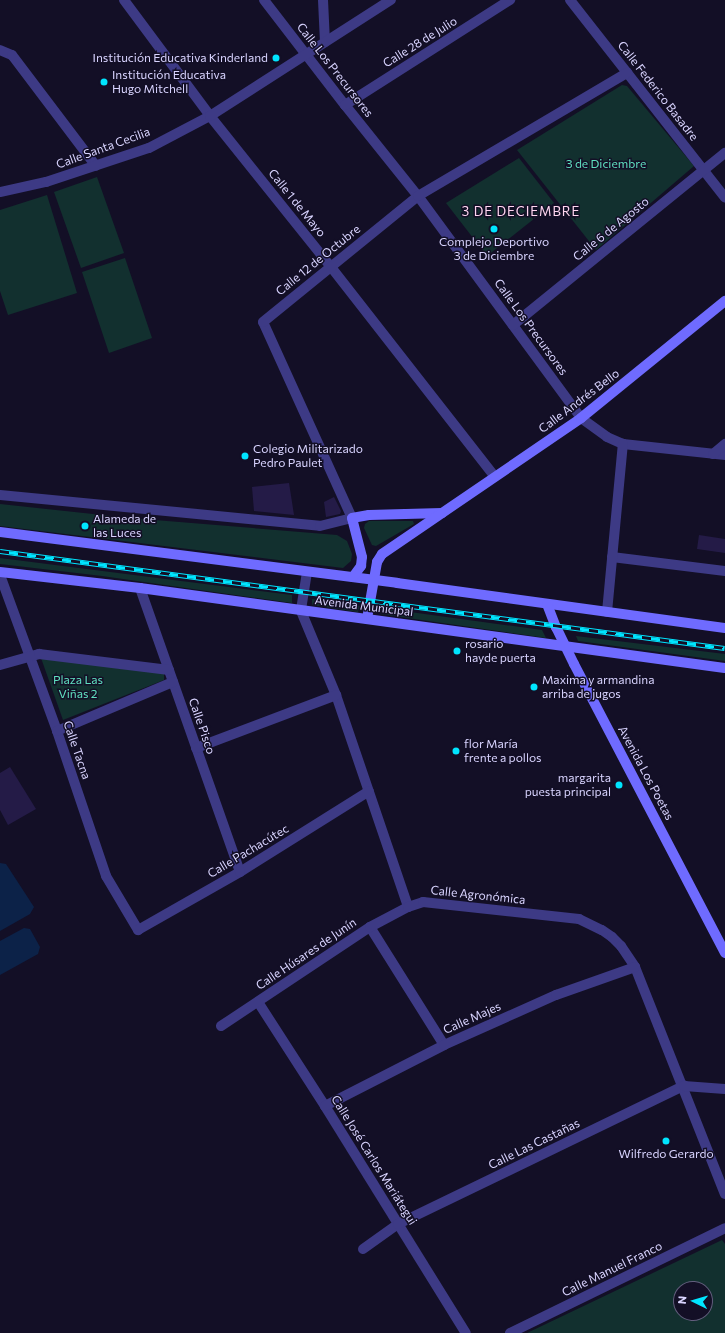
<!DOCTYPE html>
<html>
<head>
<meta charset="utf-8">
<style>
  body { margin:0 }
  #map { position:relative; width:725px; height:1333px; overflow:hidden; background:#130f26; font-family:Commissioner,sans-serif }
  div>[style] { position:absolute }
  .green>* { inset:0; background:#12302f }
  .water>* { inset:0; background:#0c2248 }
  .building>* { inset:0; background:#241b47 }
  .street>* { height:10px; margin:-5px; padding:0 5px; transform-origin:5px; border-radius:5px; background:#3d3a85 }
  .secondary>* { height:10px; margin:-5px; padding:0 5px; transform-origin:5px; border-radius:5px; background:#6f6bff }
  .rail>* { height:4.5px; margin-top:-2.25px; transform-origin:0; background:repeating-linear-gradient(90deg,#130f26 0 9px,#00e5ff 0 18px); box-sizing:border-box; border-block:1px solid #00e5ff }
  .dots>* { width:11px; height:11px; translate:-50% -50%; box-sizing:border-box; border:2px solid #130f26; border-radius:50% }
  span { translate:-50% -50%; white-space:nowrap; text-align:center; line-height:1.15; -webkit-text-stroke:3px #130f26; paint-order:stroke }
  .street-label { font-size:12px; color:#d9d4ff }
  .poi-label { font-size:12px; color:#d9d4ff }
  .right { translate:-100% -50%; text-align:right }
  .left { translate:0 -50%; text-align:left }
  .park-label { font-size:12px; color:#5fe0c0 }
  .neighbourhood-label { font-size:13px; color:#ffd6f0; letter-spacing:1px }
  .north { position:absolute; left:673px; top:1281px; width:40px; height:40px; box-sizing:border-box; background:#130f26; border:1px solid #625e7d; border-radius:50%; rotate:275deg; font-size:11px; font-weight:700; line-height:16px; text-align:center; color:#d9d4ff }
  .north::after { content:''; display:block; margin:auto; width:14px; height:18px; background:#00e5ff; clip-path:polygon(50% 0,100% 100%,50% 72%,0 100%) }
</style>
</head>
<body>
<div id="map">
  <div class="green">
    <div style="clip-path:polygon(622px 85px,627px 86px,694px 166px,596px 250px,517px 150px)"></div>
    <div style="clip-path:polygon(519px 158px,554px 203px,487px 256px,446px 203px)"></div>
    <div style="clip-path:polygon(97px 177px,124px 253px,81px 268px,54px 192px)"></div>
    <div style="clip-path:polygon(47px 195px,77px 293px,8px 315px,0 291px,0 210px)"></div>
    <div style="clip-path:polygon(125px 258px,152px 338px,109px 353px,82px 272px)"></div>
    <div style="clip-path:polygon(0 504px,130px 518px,337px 535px,347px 541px,352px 554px,351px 561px,343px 568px,0 526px)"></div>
    <div style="clip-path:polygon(369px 521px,413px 521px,414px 524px,376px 546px,372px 545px,364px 528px,365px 524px)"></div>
    <div style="clip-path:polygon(0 558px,292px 595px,292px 603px,102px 576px,0 564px)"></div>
    <div style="clip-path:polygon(312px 599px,360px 606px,358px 612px,312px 605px)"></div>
    <div style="clip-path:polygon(381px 608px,542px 630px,546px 638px,380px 614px)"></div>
    <div style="clip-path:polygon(576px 636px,725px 654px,725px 661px,578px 641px)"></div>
    <div style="clip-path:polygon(41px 658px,164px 673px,164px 680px,63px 720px)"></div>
    <div style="clip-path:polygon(evenodd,722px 1240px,725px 1244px,725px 1333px,527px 1333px,722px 1240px,681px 1289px,705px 1289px,705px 1313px,681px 1313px,681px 1289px)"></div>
  </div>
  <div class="water">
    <div style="clip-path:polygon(0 863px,6px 864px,34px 907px,30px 914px,0 931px)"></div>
    <div style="clip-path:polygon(24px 928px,30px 929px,40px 947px,38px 954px,0 975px,0 941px)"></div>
  </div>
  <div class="building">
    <div style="clip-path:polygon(289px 483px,294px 515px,254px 511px,252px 487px)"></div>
    <div style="clip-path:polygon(334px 497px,341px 511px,340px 514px,326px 517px,324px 502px)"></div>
    <div style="clip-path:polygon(699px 535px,725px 539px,725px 553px,697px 549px)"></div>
    <div style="clip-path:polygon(10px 767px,36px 809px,8px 825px,0 810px,0 773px)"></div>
  </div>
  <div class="street">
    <div style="left:124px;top:0;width:144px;rotate:53.4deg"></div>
    <div style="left:210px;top:116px;width:193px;rotate:51.3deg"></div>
    <div style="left:331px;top:267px;width:266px;rotate:52deg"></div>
    <div style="left:264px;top:0;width:133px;rotate:52.4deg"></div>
    <div style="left:345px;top:105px;width:117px;rotate:51.3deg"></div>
    <div style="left:418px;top:196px;width:275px;rotate:53.7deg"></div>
    <div style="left:581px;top:418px;width:32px;rotate:36deg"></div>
    <div style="left:607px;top:437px;width:17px;rotate:24deg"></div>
    <div style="left:623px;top:444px;width:103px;rotate:6.2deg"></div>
    <div style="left:323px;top:0;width:42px;rotate:87.3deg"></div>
    <div style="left:570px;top:0;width:251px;rotate:51.9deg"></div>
    <div style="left:0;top:50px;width:13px;rotate:23deg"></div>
    <div style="left:12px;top:55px;width:139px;rotate:52.9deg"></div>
    <div style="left:345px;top:105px;width:196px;rotate:-32.5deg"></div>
    <div style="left:0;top:192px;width:47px;rotate:-12.3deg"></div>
    <div style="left:46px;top:182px;width:108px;rotate:-18.3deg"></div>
    <div style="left:149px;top:148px;width:69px;rotate:-27.7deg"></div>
    <div style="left:210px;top:116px;width:215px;rotate:-32.7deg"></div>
    <div style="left:513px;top:325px;width:273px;rotate:-39.1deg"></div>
    <div style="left:713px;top:454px;width:16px;rotate:-40deg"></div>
    <div style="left:0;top:495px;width:321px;rotate:5.5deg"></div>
    <div style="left:320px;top:526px;width:33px;rotate:-14deg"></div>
    <div style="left:352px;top:518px;width:215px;rotate:-114.4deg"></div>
    <div style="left:263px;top:322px;width:200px;rotate:-39.1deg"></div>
    <div style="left:418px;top:196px;width:243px;rotate:-30.5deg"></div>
    <div style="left:612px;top:557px;width:114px;rotate:7.1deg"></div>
    <div style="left:307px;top:572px;width:39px;rotate:99deg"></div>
    <div style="left:301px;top:611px;width:91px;rotate:67.4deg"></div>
    <div style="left:336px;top:695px;width:224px;rotate:71.2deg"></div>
    <div style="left:0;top:575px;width:166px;rotate:69.9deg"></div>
    <div style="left:57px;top:731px;width:153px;rotate:71.3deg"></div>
    <div style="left:106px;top:876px;width:63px;rotate:59.3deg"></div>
    <div style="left:138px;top:930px;width:117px;rotate:-29.6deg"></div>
    <div style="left:240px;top:872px;width:152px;rotate:-32.1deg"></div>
    <div style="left:140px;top:588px;width:301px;rotate:70.6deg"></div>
    <div style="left:607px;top:612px;width:169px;rotate:-84.6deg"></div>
    <div style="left:0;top:665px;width:41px;rotate:-15.8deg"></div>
    <div style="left:39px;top:654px;width:131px;rotate:7deg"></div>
    <div style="left:57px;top:731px;width:126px;rotate:-22.9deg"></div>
    <div style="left:196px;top:748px;width:150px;rotate:-20.7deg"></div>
    <div style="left:370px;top:927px;width:139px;rotate:57.9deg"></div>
    <div style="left:258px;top:1002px;width:124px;rotate:57.2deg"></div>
    <div style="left:325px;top:1106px;width:267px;rotate:58.2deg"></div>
    <div style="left:221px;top:1026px;width:179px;rotate:-33.6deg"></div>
    <div style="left:370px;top:927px;width:43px;rotate:-27.8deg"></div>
    <div style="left:408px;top:907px;width:16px;rotate:-18deg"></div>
    <div style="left:423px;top:902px;width:157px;rotate:6.2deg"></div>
    <div style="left:579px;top:919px;width:25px;rotate:26deg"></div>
    <div style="left:602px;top:930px;width:12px;rotate:35deg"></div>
    <div style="left:612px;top:937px;width:13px;rotate:45deg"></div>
    <div style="left:621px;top:946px;width:25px;rotate:56deg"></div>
    <div style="left:635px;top:967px;width:244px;rotate:68.4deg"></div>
    <div style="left:325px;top:1106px;width:134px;rotate:-27.1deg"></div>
    <div style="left:444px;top:1045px;width:123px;rotate:-24.1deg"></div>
    <div style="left:556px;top:995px;width:84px;rotate:-19.5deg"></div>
    <div style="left:363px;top:1249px;width:43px;rotate:-35.5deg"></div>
    <div style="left:398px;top:1224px;width:318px;rotate:-25.8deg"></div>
    <div style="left:684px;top:1086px;width:41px;rotate:4.2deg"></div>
    <div style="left:510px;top:1333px;width:239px;rotate:-26deg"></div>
  </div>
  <div class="secondary">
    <div style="left:0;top:532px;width:400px;rotate:7.3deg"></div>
    <div style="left:397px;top:583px;width:331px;rotate:7.8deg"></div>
    <div style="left:0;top:572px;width:141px;rotate:6.5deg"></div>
    <div style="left:140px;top:588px;width:590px;rotate:7.79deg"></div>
    <div style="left:353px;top:577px;width:14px;rotate:-54deg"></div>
    <div style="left:361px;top:566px;width:9px;rotate:-84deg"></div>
    <div style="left:362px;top:557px;width:40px;rotate:-104.4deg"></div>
    <div style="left:352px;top:518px;width:17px;rotate:-10deg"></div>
    <div style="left:369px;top:515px;width:73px;rotate:-1.6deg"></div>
    <div style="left:547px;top:604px;width:25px;rotate:69deg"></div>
    <div style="left:556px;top:627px;width:41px;rotate:64.1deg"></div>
    <div style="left:574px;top:664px;width:326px;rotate:62.4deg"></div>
    <div style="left:367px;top:619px;width:58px;rotate:-80deg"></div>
    <div style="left:377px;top:562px;width:9px;rotate:-58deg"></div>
    <div style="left:382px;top:554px;width:241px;rotate:-34.3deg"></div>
    <div style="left:581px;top:418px;width:186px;rotate:-39.1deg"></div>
  </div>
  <div class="rail">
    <div style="left:0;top:551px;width:731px;rotate:7.62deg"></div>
  </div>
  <div class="dots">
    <div style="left:276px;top:58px;background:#00e5ff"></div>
    <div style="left:104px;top:82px;background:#00e5ff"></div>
    <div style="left:494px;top:229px;background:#00e5ff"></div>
    <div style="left:245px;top:456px;background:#00e5ff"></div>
    <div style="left:85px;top:526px;background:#00e5ff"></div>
    <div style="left:457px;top:651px;background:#00e5ff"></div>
    <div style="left:534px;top:687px;background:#00e5ff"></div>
    <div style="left:456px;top:751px;background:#00e5ff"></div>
    <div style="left:619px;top:785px;background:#00e5ff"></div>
    <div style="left:666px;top:1141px;background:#00e5ff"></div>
  </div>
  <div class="street-label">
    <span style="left:420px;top:42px;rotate:-32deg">Calle 28 de Julio</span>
    <span style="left:335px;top:70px;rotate:52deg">Calle Los Precursores</span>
    <span style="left:658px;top:91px;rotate:52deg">Calle Federico Basadre</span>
    <span style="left:103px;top:148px;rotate:-20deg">Calle Santa Cecilia</span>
    <span style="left:297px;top:203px;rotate:51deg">Calle 1 de Mayo</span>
    <span style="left:611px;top:229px;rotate:-39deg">Calle 6 de Agosto</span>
    <span style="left:318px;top:260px;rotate:-39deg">Calle 12 de Octubre</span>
    <span style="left:531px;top:327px;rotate:54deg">Calle Los Precursores</span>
    <span style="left:579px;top:401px;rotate:-37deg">Calle Andrés Bello</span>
    <span style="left:364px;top:606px;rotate:7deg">Avenida Municipal</span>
    <span style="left:202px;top:726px;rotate:71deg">Calle Pisco</span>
    <span style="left:77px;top:750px;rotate:71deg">Calle Tacna</span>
    <span style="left:646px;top:773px;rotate:62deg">Avenida Los Poetas</span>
    <span style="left:248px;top:851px;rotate:-31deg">Calle Pachacútec</span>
    <span style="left:478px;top:895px;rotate:6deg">Calle Agronómica</span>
    <span style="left:306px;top:954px;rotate:-34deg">Calle Húsares de Junín</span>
    <span style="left:472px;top:1018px;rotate:-24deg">Calle Majes</span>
    <span style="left:534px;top:1144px;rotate:-26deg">Calle Las Castañas</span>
    <span style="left:374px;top:1160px;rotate:58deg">Calle José Carlos Mariátegui</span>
    <span style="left:612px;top:1269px;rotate:-26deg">Calle Manuel Franco</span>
  </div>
  <div class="poi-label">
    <span class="right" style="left:268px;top:58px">Institución Educativa Kinderland</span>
    <span class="left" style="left:112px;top:82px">Institución Educativa<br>Hugo Mitchell</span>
    <span style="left:494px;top:249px">Complejo Deportivo<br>3 de Diciembre</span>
    <span class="left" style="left:253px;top:456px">Colegio Militarizado<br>Pedro Paulet</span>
    <span class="left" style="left:93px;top:526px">Alameda de<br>las Luces</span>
    <span class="left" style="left:465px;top:651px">rosario<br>hayde puerta</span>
    <span class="left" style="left:542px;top:687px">Maxima y armandina<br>arriba de jugos</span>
    <span class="left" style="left:464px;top:751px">flor María<br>frente a pollos</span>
    <span class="right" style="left:611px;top:785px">margarita<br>puesta principal</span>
    <span style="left:666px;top:1154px">Wilfredo Gerardo</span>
  </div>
  <div class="park-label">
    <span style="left:606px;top:164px">3 de Diciembre</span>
    <span style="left:78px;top:687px">Plaza Las<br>Viñas 2</span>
  </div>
  <div class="neighbourhood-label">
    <span style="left:521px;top:211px">3 DE DECIEMBRE</span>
  </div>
  <div class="north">N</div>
</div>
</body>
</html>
